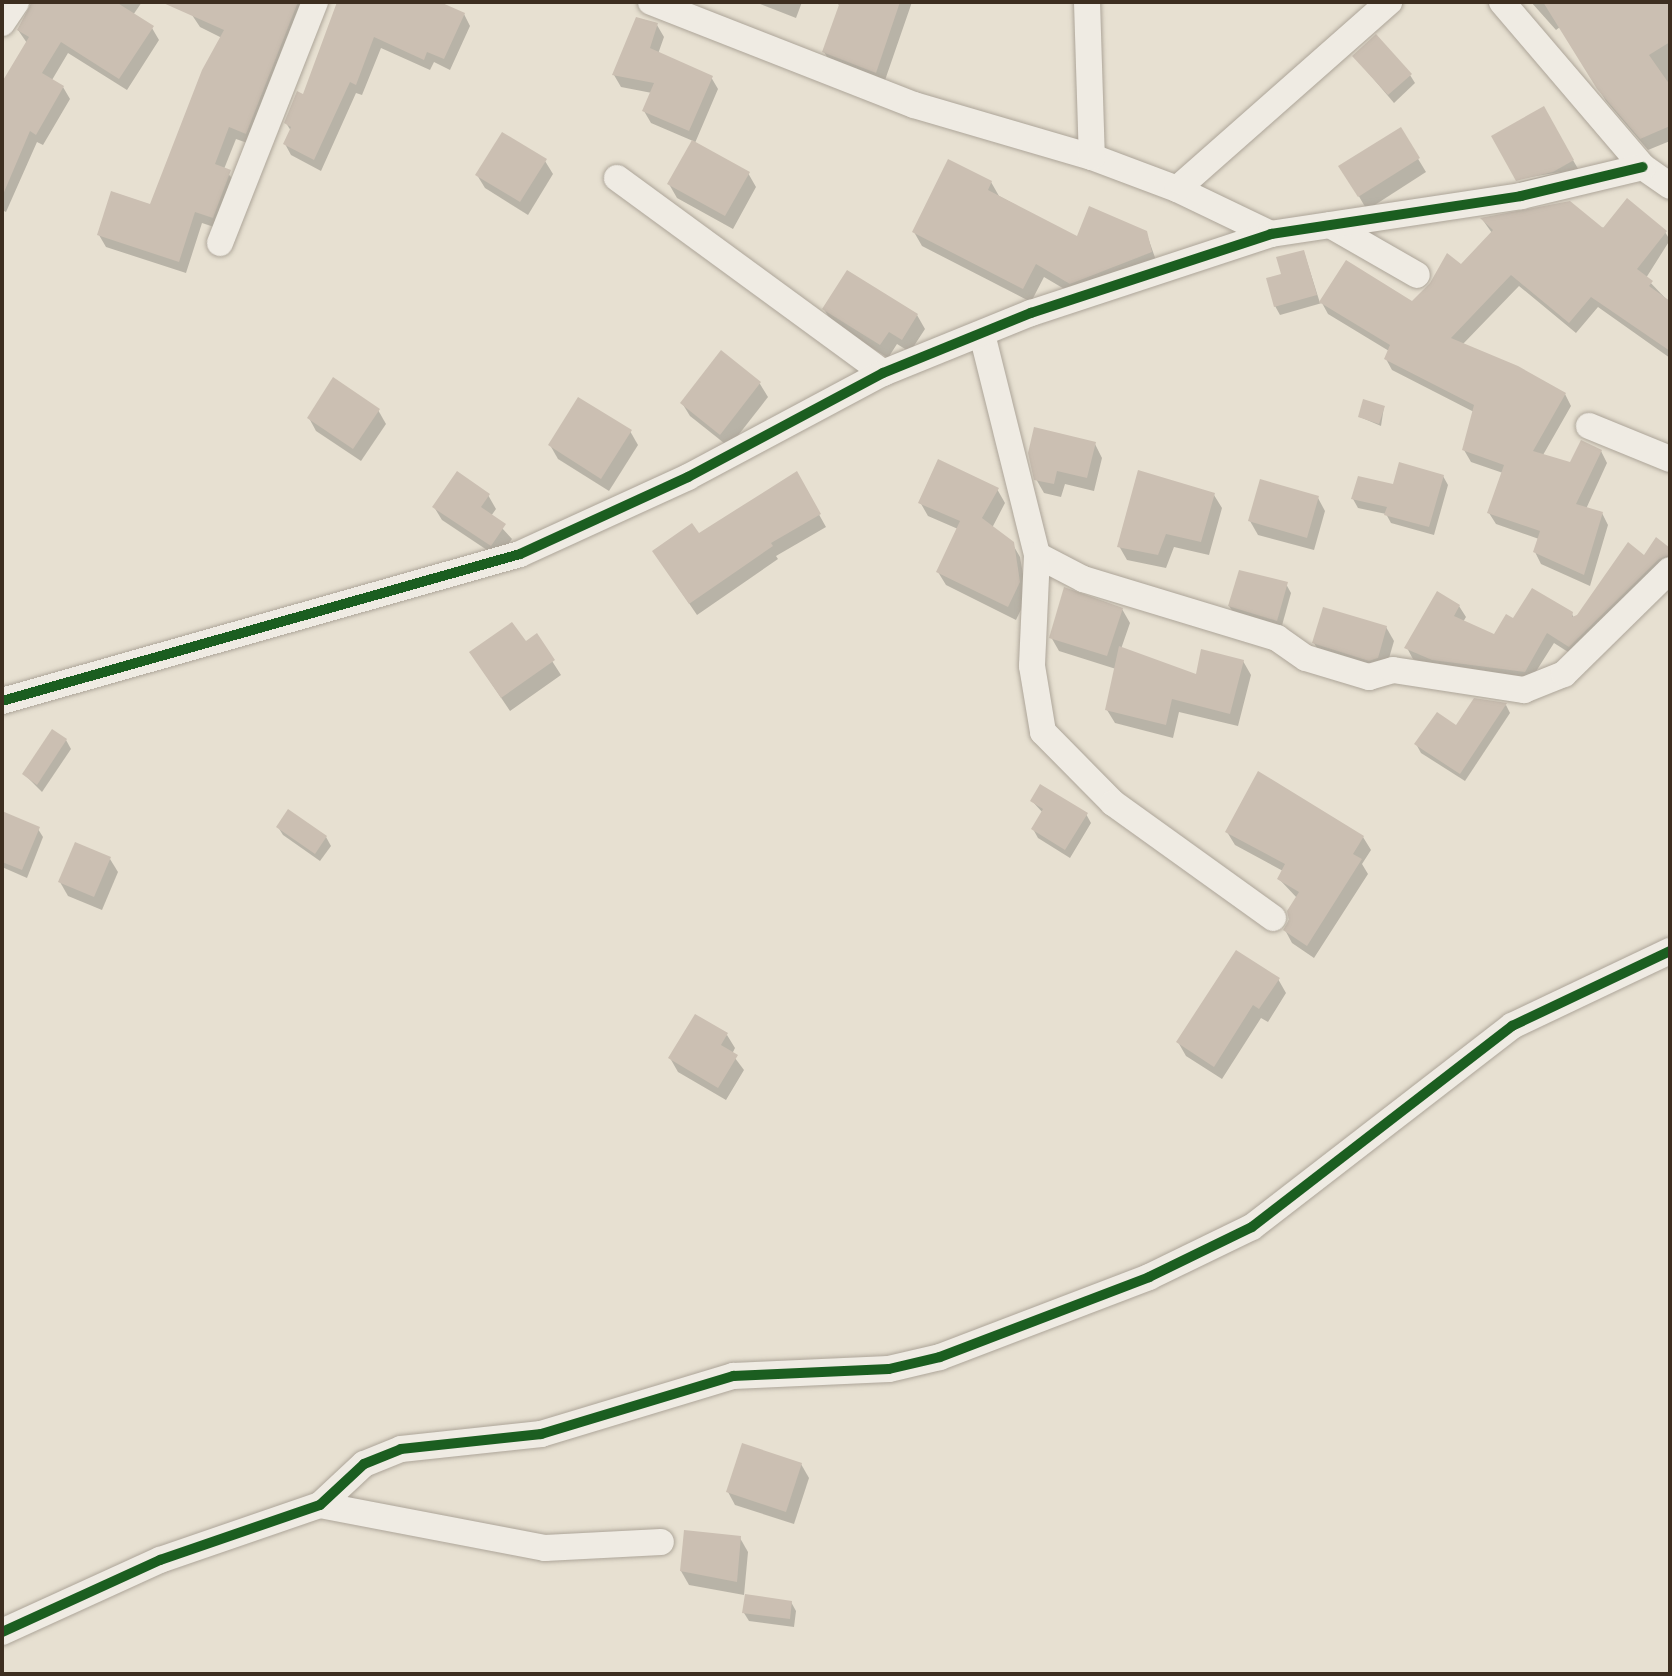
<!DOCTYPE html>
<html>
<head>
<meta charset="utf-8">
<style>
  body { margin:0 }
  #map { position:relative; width:1672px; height:1676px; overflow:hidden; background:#e7e0d1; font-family:"IBM Plex Serif",serif }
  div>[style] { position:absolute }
  .shadow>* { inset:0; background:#0003 }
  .building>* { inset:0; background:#cbbfb2 }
  .roads { filter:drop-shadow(0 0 2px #ada599) drop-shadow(0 0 2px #ada599) }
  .minor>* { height:26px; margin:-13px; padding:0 13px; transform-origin:13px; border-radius:13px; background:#efebe3 }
  .cycleway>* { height:10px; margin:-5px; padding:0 5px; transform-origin:5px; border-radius:5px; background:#1b5e20 }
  span { translate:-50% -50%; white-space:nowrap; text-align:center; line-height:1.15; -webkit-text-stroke:6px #f7eed8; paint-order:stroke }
  .frame { position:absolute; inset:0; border:4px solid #3d2e20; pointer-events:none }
</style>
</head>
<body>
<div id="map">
  <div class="shadow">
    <div style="clip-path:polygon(32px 2px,142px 2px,133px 15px,152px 28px,159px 40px,127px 90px,68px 53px,52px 80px,63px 87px,70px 99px,43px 145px,37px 142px,6px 212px,2px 210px,2px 86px,27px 43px,18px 30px)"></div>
    <div style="clip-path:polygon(198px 2px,319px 2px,253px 145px,236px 139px,224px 169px,237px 184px,220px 229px,202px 223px,186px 273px,106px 247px,99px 235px,151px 206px,222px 38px,200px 27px,192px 15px)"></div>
    <div style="clip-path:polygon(339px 2px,434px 2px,464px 14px,470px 26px,450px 70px,434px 62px,430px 70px,381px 48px,362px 95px,356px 93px,321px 171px,291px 155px,285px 144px,291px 131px,286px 123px,304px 96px)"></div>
    <div style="clip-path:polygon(755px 2px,802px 2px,796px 18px)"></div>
    <div style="clip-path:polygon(837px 2px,912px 2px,883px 86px,832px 65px,824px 52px,840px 7px)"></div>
    <div style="clip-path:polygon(1531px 2px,1613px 2px,1617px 10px,1630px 2px,1670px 2px,1670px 141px,1648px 150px,1606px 101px,1560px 27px,1556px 30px)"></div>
    <div style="clip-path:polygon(657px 25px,664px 37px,658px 54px,711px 77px,718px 89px,695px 143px,748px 173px,756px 187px,733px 229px,677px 198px,669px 184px,693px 141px,651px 123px,644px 111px,652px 93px,621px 87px,614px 75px)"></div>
    <div style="clip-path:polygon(1354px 56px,1410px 75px,1415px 83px,1394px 103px)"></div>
    <div style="clip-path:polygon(1543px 108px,1581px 174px,1526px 194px,1519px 182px,1561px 172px,1517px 179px)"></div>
    <div style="clip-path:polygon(1400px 129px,1426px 172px,1367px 210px,1341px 166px)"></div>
    <div style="clip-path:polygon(545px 161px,553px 174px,528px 215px,485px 188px,477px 175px)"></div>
    <div style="clip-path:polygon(991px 182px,999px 196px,1078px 239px,1146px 232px,1158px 266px,1078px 297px,1044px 277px,1031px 302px,922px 246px,914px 232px)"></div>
    <div style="clip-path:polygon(1482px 219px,1665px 232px,1670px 240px,1646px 278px,1670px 303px,1670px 358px,1598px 307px,1576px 333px,1519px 286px,1462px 345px,1565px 394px,1571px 406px,1543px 455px,1571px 464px,1601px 451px,1607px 463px,1586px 509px,1602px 513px,1608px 525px,1590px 586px,1541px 564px,1535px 552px,1539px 539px,1496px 524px,1489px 513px,1503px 473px,1471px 462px,1464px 450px,1474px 412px,1392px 370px,1386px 359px,1389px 351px,1328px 314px,1322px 303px,1280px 315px,1275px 306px,1283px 275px,1304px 252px,1320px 303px,1347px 262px,1413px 304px,1462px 267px,1492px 233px)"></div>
    <div style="clip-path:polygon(824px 309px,917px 315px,925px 329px,910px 352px,897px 344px,888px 358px,832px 323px)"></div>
    <div style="clip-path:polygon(721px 353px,760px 384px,768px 397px,729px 447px,690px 416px,682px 403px)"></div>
    <div style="clip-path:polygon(1384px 407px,1381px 426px,1360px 417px)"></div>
    <div style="clip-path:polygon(378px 410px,386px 424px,361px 461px,316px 431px,309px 418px)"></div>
    <div style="clip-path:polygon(630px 431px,638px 445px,609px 491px,558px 459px,550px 445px)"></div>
    <div style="clip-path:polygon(1095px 444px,1102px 458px,1094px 491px,1065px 484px,1061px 497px,1044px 493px,1036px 479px)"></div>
    <div style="clip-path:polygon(796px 473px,826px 527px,776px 556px,778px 559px,697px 615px,654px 552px,698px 535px)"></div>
    <div style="clip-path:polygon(1443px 476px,1448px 485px,1434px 535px,1391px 523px,1386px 514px,1358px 508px,1353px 499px)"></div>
    <div style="clip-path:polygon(997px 489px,1005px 503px,992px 528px,1012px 543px,1020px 557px,1027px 597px,1016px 620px,946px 585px,938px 572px,958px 529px,928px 516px,920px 502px)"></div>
    <div style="clip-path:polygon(488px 495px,496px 509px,491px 516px,512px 539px,499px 558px,442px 520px,434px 507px)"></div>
    <div style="clip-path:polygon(1214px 495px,1222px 508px,1209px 555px,1174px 547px,1166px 568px,1127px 560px,1119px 546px)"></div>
    <div style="clip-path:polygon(1318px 498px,1325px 511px,1314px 550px,1258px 535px,1250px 521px)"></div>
    <div style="clip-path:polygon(1657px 540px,1670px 550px,1670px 567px,1576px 657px,1554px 643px,1528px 684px,1440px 671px,1413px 659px,1407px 648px,1459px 606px,1466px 617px,1463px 622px,1494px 636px,1514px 621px,1572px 614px,1574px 618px,1644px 557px)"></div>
    <div style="clip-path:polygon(1286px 584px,1291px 593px,1281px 629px,1235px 615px,1229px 606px)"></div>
    <div style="clip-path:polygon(1122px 609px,1130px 623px,1121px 649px,1197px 676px,1243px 661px,1251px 675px,1238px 726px,1179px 712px,1173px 738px,1115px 723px,1107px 710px,1116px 669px,1059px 651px,1051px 637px)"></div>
    <div style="clip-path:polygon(1386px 627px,1394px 641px,1385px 672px,1322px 657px,1314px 643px)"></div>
    <div style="clip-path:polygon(536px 636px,561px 675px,510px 711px,471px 653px,525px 644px)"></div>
    <div style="clip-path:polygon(1506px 705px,1510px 713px,1465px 781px,1421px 753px,1416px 744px)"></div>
    <div style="clip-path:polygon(66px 740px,71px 749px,42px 792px,24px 774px)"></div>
    <div style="clip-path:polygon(1032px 801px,1086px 814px,1091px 823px,1070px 858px,1038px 838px,1033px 829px,1043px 813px)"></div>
    <div style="clip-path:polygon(6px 815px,38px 829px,43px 837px,27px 878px,2px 867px,2px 826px)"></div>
    <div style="clip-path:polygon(278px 827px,326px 837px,331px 846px,320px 861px,283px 835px)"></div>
    <div style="clip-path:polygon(1227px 832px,1363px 837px,1371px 850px,1362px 864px,1368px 874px,1314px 958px,1292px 943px,1285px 930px,1297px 898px,1279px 879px,1283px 871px,1235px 845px)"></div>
    <div style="clip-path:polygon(110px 859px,118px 872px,102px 910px,68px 896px,60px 882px)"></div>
    <div style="clip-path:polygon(1278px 979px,1286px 993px,1268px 1022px,1261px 1018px,1222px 1079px,1186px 1056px,1178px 1042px)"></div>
    <div style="clip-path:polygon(727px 1035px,735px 1048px,732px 1054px,744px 1070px,726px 1100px,678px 1072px,670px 1058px)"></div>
    <div style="clip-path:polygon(801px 1464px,809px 1478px,794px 1524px,735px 1505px,728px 1492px)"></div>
    <div style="clip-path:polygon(740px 1538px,748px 1552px,744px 1595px,689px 1585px,681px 1571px)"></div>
    <div style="clip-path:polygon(791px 1602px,796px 1611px,794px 1627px,749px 1621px,744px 1613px)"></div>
  </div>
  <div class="building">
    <div style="clip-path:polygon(32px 2px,116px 2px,154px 26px,119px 79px,61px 42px,42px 73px,64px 86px,36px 135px,30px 131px,2px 197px,2px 82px,29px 37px,17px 30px)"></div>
    <div style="clip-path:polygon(161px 2px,298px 2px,246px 134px,229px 127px,215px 164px,231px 170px,213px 218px,195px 212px,179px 262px,97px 235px,111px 191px,150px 204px,202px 70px,224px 30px)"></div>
    <div style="clip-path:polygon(337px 2px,440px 2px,465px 13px,444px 59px,427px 52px,424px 60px,374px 37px,356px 85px,350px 82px,314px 160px,283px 144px,291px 127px,284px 123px,297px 91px,303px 94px)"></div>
    <div style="clip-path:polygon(840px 2px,900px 2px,876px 73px,822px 52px)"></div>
    <div style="clip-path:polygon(1543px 2px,1670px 2px,1670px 42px,1649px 55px,1670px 85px,1670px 126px,1640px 139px,1597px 89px)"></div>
    <div style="clip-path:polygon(636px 17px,658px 23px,650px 48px,713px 76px,689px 131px,642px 111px,654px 83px,612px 75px)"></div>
    <div style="clip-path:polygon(1376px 34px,1412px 74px,1388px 95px,1352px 56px)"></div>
    <div style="clip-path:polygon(1544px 106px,1574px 160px,1553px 172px,1516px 181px,1491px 136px)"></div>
    <div style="clip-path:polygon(1401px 127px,1420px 158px,1358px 197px,1338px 166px)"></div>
    <div style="clip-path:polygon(502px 132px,547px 159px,520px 202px,475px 175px)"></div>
    <div style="clip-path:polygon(692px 140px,750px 172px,725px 216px,667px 184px)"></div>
    <div style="clip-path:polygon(948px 159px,992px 181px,988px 190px,1077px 236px,1089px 206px,1147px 231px,1152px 252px,1070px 284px,1036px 264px,1023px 289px,912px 232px)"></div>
    <div style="clip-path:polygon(1627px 198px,1667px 231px,1637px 269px,1653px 281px,1649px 286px,1670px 301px,1670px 351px,1591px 297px,1569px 323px,1511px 275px,1451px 338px,1518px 366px,1566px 393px,1533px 451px,1570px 462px,1581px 440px,1602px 450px,1576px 504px,1603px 512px,1584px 575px,1533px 552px,1540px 531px,1487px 513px,1504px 465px,1462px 450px,1474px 405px,1384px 359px,1390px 345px,1319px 302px,1346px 260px,1412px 301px,1430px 283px,1447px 253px,1461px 264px,1493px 230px,1480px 218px,1570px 201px,1603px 228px)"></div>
    <div style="clip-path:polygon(1304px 250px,1317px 295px,1274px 307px,1266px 278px,1281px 274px,1276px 257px)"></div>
    <div style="clip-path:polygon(847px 270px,918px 314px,902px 340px,889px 332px,880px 345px,822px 309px)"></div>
    <div style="clip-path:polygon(721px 350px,761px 382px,720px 435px,680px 403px)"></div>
    <div style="clip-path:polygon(333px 377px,380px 409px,353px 449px,307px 418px)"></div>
    <div style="clip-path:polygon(578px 397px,632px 430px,601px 479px,548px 445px)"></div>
    <div style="clip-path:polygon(1363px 399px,1385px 406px,1379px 424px,1358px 417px)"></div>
    <div style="clip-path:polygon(1034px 427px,1096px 442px,1087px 478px,1057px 471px,1054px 484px,1034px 480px,1028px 453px)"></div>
    <div style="clip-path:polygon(938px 459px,999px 488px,982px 518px,1014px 542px,1020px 582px,1008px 607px,936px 572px,960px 521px,918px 503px)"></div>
    <div style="clip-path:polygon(1399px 462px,1444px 475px,1429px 527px,1384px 515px,1387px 507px,1351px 499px,1358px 476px,1393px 484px)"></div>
    <div style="clip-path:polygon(1138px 470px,1215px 493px,1201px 542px,1166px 534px,1158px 555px,1117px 547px)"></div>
    <div style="clip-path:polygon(457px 471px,490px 494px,481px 507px,506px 524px,491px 546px,432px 507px)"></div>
    <div style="clip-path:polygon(797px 471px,821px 514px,771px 543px,773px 546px,689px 604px,652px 551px,692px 523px,699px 533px)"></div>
    <div style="clip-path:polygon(1260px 479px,1319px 496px,1307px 538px,1248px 521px)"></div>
    <div style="clip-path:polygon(1656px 537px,1670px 548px,1670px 555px,1659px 559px,1569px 647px,1547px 633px,1525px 672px,1432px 660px,1404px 648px,1437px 591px,1460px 605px,1454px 616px,1494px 634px,1506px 614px,1513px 618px,1532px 588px,1573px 612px,1572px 617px,1577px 615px,1628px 542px,1644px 555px)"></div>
    <div style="clip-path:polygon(1239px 570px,1288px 582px,1277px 621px,1228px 606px)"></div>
    <div style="clip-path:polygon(1064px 587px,1123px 608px,1107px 656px,1049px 638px)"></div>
    <div style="clip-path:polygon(1323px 607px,1387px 626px,1378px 658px,1369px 661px,1312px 643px)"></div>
    <div style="clip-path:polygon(512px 622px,526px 641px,537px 633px,555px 660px,501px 698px,469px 652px)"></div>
    <div style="clip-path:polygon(1119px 646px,1196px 674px,1201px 649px,1244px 660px,1230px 714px,1172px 699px,1166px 725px,1105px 710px)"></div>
    <div style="clip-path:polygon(1474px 698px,1507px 703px,1460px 774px,1414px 744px,1437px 712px,1456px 725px)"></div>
    <div style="clip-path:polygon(52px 729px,67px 739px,37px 785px,22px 774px)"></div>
    <div style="clip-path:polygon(1258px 771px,1364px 836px,1353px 854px,1362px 859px,1307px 946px,1283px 930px,1289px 920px,1287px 911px,1299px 892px,1277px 879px,1285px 864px,1225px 832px)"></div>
    <div style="clip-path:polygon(1040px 784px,1088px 813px,1065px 850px,1031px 829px,1043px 809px,1030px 801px)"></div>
    <div style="clip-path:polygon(288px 809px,327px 836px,315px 854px,276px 827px)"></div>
    <div style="clip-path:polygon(2px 811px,40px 827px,22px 870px,2px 862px)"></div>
    <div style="clip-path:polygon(75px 842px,111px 857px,94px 897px,58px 882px)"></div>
    <div style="clip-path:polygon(1236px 950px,1280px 978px,1259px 1009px,1253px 1005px,1214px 1067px,1176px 1042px)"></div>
    <div style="clip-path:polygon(695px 1014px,728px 1033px,721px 1045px,738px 1055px,718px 1088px,668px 1058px)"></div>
    <div style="clip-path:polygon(742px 1443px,802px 1463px,786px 1512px,726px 1492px)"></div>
    <div style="clip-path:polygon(684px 1530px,741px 1536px,737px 1582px,680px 1571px)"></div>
    <div style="clip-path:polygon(745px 1594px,792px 1601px,790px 1619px,742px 1613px)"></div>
  </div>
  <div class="roads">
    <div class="minor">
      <div style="left:651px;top:2px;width:282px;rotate:21.4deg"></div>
      <div style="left:914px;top:105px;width:185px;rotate:16.3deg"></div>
      <div style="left:1092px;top:157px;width:91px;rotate:20.6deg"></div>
      <div style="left:1177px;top:189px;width:104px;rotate:25.6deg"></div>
      <div style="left:1087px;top:2px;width:155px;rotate:88.2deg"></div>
      <div style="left:1502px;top:2px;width:217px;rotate:49.5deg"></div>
      <div style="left:1643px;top:167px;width:33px;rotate:35deg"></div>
      <div style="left:2px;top:23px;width:25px;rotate:-56deg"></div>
      <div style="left:617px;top:178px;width:330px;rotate:36.2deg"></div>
      <div style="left:1177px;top:189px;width:283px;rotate:-41.4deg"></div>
      <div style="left:1330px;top:225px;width:100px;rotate:29.9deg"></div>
      <div style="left:220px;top:243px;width:259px;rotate:-68.5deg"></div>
      <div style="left:982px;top:334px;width:228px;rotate:76deg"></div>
      <div style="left:1037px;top:555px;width:52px;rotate:27.6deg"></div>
      <div style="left:1083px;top:579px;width:203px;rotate:16.9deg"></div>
      <div style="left:1277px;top:638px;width:35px;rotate:35deg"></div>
      <div style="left:1306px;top:658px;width:66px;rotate:16.8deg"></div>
      <div style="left:1369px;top:677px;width:25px;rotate:-16deg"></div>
      <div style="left:1393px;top:670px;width:133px;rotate:8.7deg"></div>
      <div style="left:1524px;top:690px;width:43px;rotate:-21.8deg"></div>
      <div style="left:1564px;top:674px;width:148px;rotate:-44.5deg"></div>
      <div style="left:1589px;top:426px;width:87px;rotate:22.2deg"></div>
      <div style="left:1037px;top:555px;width:111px;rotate:92.6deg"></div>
      <div style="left:1032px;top:666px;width:67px;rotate:80.5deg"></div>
      <div style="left:1043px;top:732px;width:100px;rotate:45.4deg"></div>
      <div style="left:1113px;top:803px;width:197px;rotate:35.7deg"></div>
      <div style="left:2px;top:701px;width:538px;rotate:-15.84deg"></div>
      <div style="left:520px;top:554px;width:185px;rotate:-24.6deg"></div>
      <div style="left:688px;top:477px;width:221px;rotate:-28.1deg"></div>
      <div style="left:883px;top:373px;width:160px;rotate:-22.1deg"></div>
      <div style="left:1031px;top:313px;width:253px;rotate:-18.2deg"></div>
      <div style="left:1271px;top:234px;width:253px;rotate:-8.6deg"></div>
      <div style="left:1521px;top:196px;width:125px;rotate:-13.4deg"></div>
      <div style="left:320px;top:1505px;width:229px;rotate:10.8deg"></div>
      <div style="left:545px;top:1548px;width:116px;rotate:-3deg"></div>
      <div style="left:2px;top:1632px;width:174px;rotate:-24.5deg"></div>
      <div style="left:160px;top:1560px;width:169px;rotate:-19deg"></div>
      <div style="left:320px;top:1505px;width:60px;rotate:-43deg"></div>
      <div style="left:364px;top:1464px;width:40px;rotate:-22deg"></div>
      <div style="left:401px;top:1449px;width:141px;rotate:-6.1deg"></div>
      <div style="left:541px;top:1434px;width:201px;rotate:-16.8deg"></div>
      <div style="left:733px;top:1376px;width:156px;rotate:-2.6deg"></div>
      <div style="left:889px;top:1369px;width:52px;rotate:-13.2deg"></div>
      <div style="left:940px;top:1357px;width:224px;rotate:-20.9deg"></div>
      <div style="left:1149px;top:1277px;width:114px;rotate:-25.9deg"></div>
      <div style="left:1252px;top:1227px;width:329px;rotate:-37.7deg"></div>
      <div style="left:1512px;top:1026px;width:175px;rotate:-25.4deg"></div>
    </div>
  </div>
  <div class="cycleway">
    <div style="left:2px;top:701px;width:538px;rotate:-15.84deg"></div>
    <div style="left:520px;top:554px;width:185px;rotate:-24.6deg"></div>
    <div style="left:688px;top:477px;width:221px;rotate:-28.1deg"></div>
    <div style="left:883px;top:373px;width:160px;rotate:-22.1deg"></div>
    <div style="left:1031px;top:313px;width:253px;rotate:-18.2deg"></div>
    <div style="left:1271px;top:234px;width:253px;rotate:-8.6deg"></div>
    <div style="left:1521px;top:196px;width:125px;rotate:-13.4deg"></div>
    <div style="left:2px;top:1632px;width:174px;rotate:-24.5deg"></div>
    <div style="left:160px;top:1560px;width:169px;rotate:-19deg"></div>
    <div style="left:320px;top:1505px;width:60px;rotate:-43deg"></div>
    <div style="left:364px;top:1464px;width:40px;rotate:-22deg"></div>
    <div style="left:401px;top:1449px;width:141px;rotate:-6.1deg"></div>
    <div style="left:541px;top:1434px;width:201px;rotate:-16.8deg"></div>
    <div style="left:733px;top:1376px;width:156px;rotate:-2.6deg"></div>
    <div style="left:889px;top:1369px;width:52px;rotate:-13.2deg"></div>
    <div style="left:940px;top:1357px;width:224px;rotate:-20.9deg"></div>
    <div style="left:1149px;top:1277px;width:114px;rotate:-25.9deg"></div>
    <div style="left:1252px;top:1227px;width:329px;rotate:-37.7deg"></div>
    <div style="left:1512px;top:1026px;width:175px;rotate:-25.4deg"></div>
  </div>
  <div class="frame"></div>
</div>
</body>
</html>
